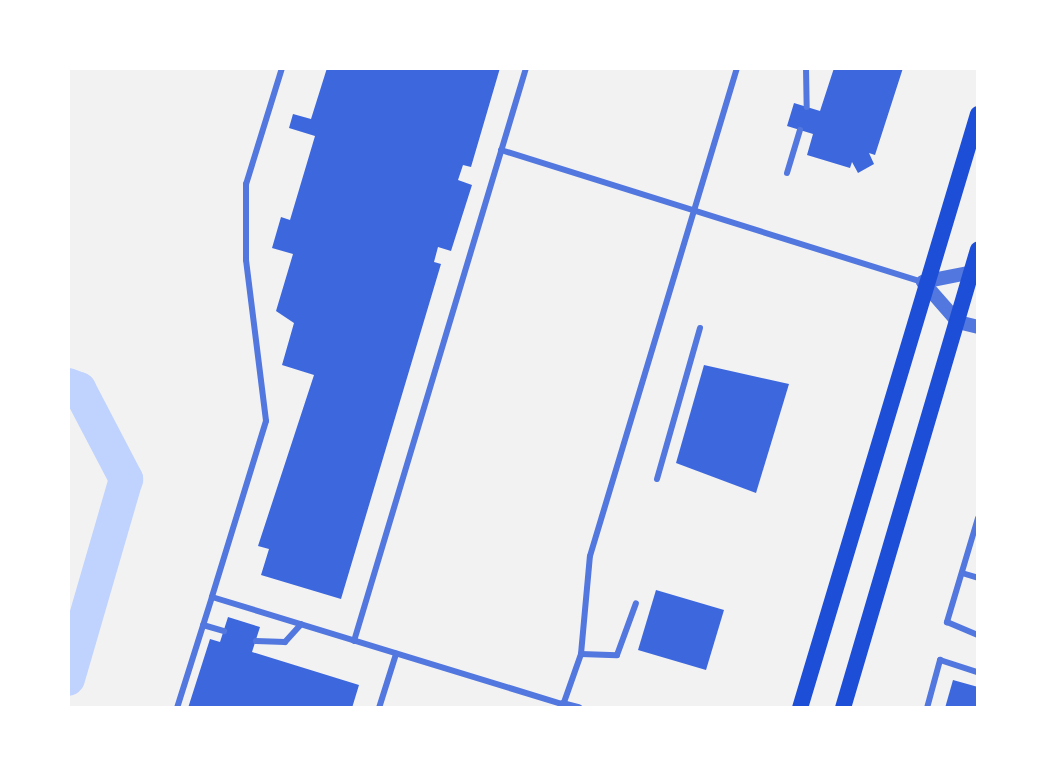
<!DOCTYPE html>
<html>
<head>
<meta charset="utf-8">
<style>
  body { margin:0 }
  #map { position:relative; width:1046px; height:776px; overflow:hidden; background:#f2f2f2; font-family:"Public Sans",sans-serif }
  div>[style] { position:absolute }
  .river>* { height:34px; margin:-17px; padding:0 17px; transform-origin:17px; border-radius:17px; background:#bfd3fe }
  .building>* { inset:0; background:#3d67dc }
  .service>* { height:6px; margin:-3px; padding:0 3px; transform-origin:3px; border-radius:3px; background:#5277de }
  .minor>* { height:8px; margin:-4px; padding:0 4px; transform-origin:4px; border-radius:4px; background:#5277de }
  .tertiary>* { height:14px; margin:-7px; padding:0 7px; transform-origin:7px; border-radius:7px; background:#5277de }
  .secondary>* { height:16px; margin:-8px; padding:0 8px; transform-origin:8px; border-radius:8px; background:#1d4ed8 }
  span { translate:-50% -50%; white-space:nowrap; text-align:center; line-height:1.15; -webkit-text-stroke:8px #fff; paint-order:stroke }
  .frame { position:absolute; inset:0; border:70px solid #fff; pointer-events:none }
</style>
</head>
<body>
<div id="map">
  <div class="river">
    <div style="left:68px;top:385px;width:12px;rotate:20deg"></div>
    <div style="left:79px;top:389px;width:102px;rotate:62.4deg"></div>
    <div style="left:126px;top:479px;width:208px;rotate:106.2deg"></div>
  </div>
  <div class="building">
    <div style="clip-path:polygon(327px 68px,500px 68px,471px 167px,463px 165px,458px 180px,472px 185px,451px 251px,438px 247px,434px 262px,441px 264px,341px 599px,261px 575px,269px 549px,258px 546px,314px 375px,282px 365px,294px 323px,276px 311px,293px 254px,272px 248px,281px 217px,290px 220px,315px 136px,289px 128px,293px 114px,311px 119px)"></div>
    <div style="clip-path:polygon(834px 68px,903px 68px,875px 155px,869px 153px,874px 164px,858px 173px,852px 162px,850px 168px,807px 155px,813px 134px,787px 126px,794px 103px,820px 111px)"></div>
    <div style="clip-path:polygon(704px 365px,789px 384px,756px 493px,676px 463px)"></div>
    <div style="clip-path:polygon(656px 590px,724px 610px,706px 670px,638px 650px)"></div>
    <div style="clip-path:polygon(228px 617px,260px 627px,252px 652px,359px 685px,352px 708px,188px 708px,210px 639px,220px 642px)"></div>
    <div style="clip-path:polygon(953px 680px,978px 687px,978px 708px,945px 708px)"></div>
  </div>
  <div class="service">
    <div style="left:282px;top:68px;width:121px;rotate:107.2deg"></div>
    <div style="left:246px;top:184px;width:76px;rotate:90deg"></div>
    <div style="left:246px;top:260px;width:162px;rotate:82.9deg"></div>
    <div style="left:266px;top:421px;width:184px;rotate:107.1deg"></div>
    <div style="left:212px;top:597px;width:367px;rotate:17deg"></div>
    <div style="left:806px;top:68px;width:39px;rotate:89deg"></div>
    <div style="left:501px;top:150px;width:442px;rotate:17.4deg"></div>
    <div style="left:787px;top:173px;width:45px;rotate:-73.2deg"></div>
    <div style="left:657px;top:479px;width:157px;rotate:-74.1deg"></div>
    <div style="left:978px;top:518px;width:109px;rotate:106.6deg"></div>
    <div style="left:947px;top:622px;width:34px;rotate:23deg"></div>
    <div style="left:962px;top:573px;width:17px;rotate:17deg"></div>
    <div style="left:203px;top:625px;width:22px;rotate:16deg"></div>
    <div style="left:256px;top:641px;width:29px;rotate:2deg"></div>
    <div style="left:285px;top:642px;width:24px;rotate:-48deg"></div>
    <div style="left:354px;top:641px;width:598px;rotate:-73.29deg"></div>
    <div style="left:581px;top:654px;width:36px;rotate:2deg"></div>
    <div style="left:617px;top:655px;width:55px;rotate:-69.9deg"></div>
    <div style="left:177px;top:708px;width:116px;rotate:-72.5deg"></div>
    <div style="left:379px;top:708px;width:57px;rotate:-72.5deg"></div>
    <div style="left:562px;top:708px;width:57px;rotate:-70.6deg"></div>
    <div style="left:581px;top:654px;width:98px;rotate:-84.8deg"></div>
    <div style="left:590px;top:556px;width:510px;rotate:-73.24deg"></div>
    <div style="left:927px;top:708px;width:50px;rotate:-74.8deg"></div>
    <div style="left:940px;top:660px;width:40px;rotate:18deg"></div>
  </div>
  <div class="minor">
    <div style="left:563px;top:704px;width:16px;rotate:15deg"></div>
  </div>
  <div class="tertiary">
    <div style="left:978px;top:271px;width:56px;rotate:168.7deg"></div>
    <div style="left:923px;top:282px;width:53px;rotate:48.8deg"></div>
    <div style="left:958px;top:322px;width:21px;rotate:14deg"></div>
  </div>
  <div class="secondary">
    <div style="left:800px;top:708px;width:620px;rotate:-73.32deg"></div>
    <div style="left:843px;top:708px;width:478px;rotate:-73.6deg"></div>
  </div>
  <div class="frame"></div>
</div>
</body>
</html>
